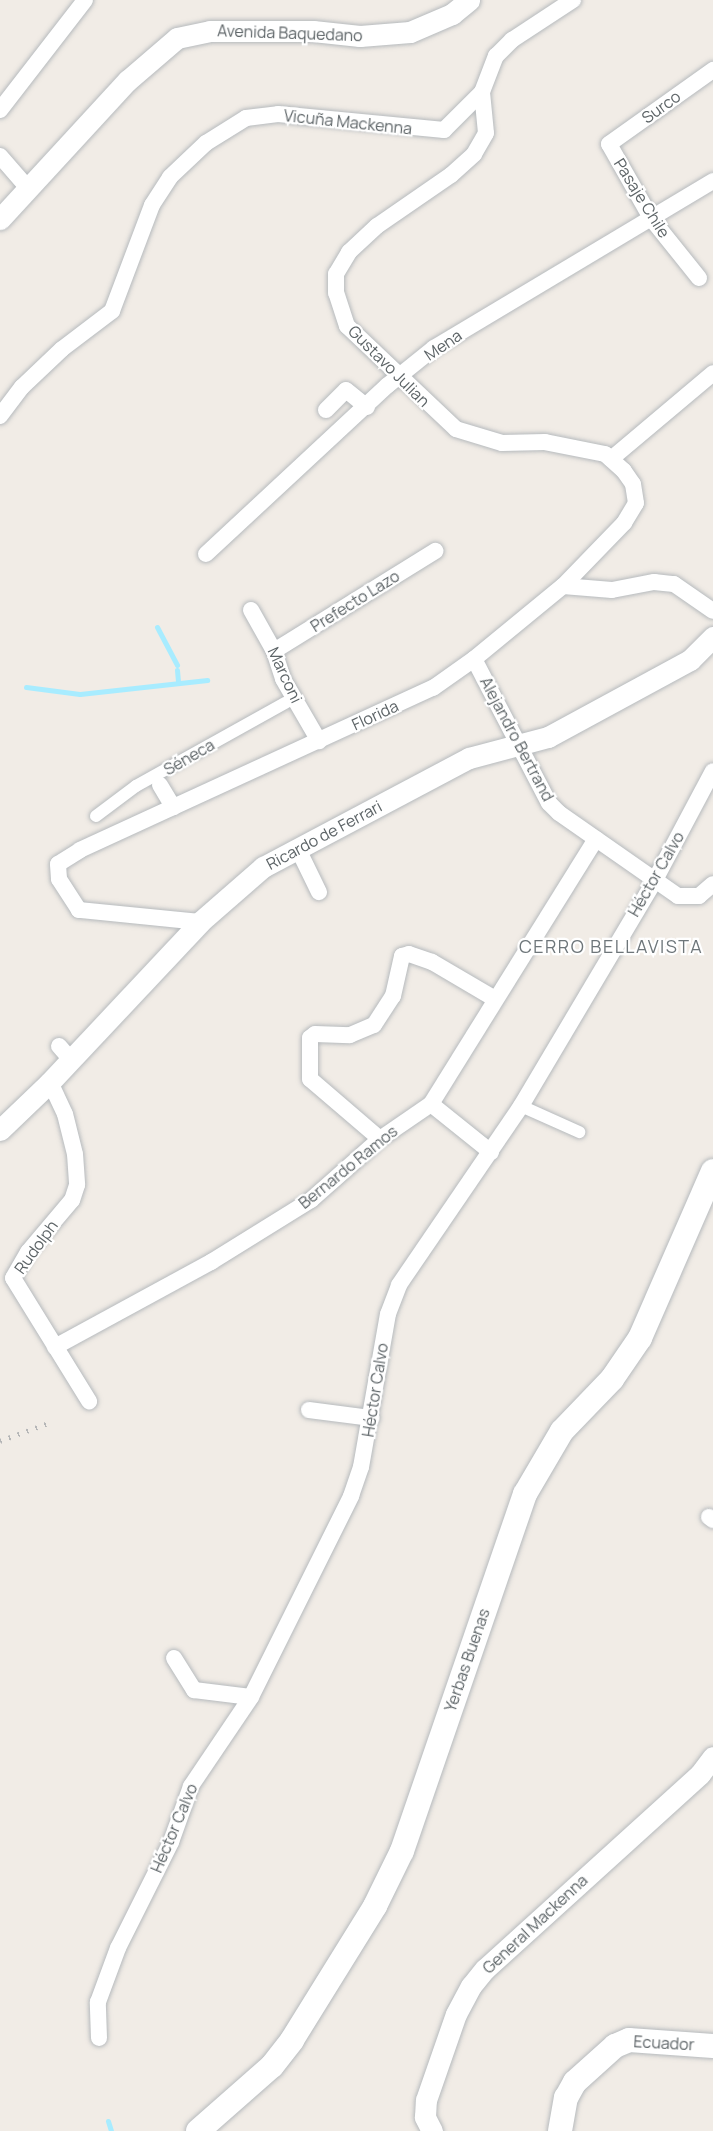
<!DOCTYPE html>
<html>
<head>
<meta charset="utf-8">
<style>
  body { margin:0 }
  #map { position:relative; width:713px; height:2131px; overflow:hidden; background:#f1ece6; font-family:Manrope,sans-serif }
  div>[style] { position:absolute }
  .stream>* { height:5px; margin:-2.5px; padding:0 2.5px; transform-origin:2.5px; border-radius:2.5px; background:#a8ecff }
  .roads { filter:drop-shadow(0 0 2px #b6babd) drop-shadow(0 0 2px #b6babd) }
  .pedestrian>* { height:12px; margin:-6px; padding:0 6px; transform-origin:6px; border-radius:6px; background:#fff }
  .minor>* { height:16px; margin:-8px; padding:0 8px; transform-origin:8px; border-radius:8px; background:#fff }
  .tertiary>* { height:21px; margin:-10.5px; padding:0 10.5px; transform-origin:10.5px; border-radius:10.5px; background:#fff }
  .secondary>* { height:24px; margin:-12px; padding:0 12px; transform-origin:12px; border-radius:12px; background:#fff }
  .rail>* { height:4.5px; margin-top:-2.25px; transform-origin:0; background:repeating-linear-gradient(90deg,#b5b6b7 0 1.5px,transparent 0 9.5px) }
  span { translate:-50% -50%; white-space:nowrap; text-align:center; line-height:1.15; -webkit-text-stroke:4.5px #fff; paint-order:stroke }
  .street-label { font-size:16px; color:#5d6467 }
  .neighbourhood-label { font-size:18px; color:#6e767a; letter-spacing:1.5px }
</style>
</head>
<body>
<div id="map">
  <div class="stream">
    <div style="left:157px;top:627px;width:43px;rotate:62.2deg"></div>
    <div style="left:177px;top:670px;width:12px;rotate:85deg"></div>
    <div style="left:26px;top:687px;width:54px;rotate:7.4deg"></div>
    <div style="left:80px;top:694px;width:128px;rotate:-6.3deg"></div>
    <div style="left:108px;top:2121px;width:10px;rotate:73deg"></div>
  </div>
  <div class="roads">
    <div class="pedestrian">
      <div style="left:96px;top:816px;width:50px;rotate:-36.9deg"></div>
      <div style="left:136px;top:786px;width:171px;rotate:-29.1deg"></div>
      <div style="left:521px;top:1106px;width:64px;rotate:24.1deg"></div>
    </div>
    <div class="minor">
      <div style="left:0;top:110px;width:139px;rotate:-52.3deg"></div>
      <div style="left:0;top:156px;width:41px;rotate:48.9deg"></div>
      <div style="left:699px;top:278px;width:77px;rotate:-128.7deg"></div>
      <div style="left:651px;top:218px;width:85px;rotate:-119.6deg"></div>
      <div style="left:609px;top:144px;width:128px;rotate:-35.4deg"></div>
      <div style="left:326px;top:410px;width:28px;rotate:-45deg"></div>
      <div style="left:346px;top:390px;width:27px;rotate:39deg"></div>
      <div style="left:0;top:416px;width:36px;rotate:-53deg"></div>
      <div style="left:22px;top:387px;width:55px;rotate:-43.5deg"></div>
      <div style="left:62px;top:349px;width:63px;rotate:-37.2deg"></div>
      <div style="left:112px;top:311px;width:113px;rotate:-69.3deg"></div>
      <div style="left:152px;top:205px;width:33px;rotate:-57deg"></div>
      <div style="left:170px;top:177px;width:50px;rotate:-43.4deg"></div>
      <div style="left:206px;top:143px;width:47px;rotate:-32deg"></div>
      <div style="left:246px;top:118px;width:32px;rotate:-7deg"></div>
      <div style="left:278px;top:114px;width:167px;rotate:5.5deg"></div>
      <div style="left:444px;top:130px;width:54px;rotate:-45deg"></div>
      <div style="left:482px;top:92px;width:39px;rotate:-69deg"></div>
      <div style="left:496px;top:56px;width:23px;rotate:-45deg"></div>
      <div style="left:512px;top:40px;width:73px;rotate:-33.3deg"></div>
      <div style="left:611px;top:459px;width:133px;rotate:-40.1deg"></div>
      <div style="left:206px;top:554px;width:248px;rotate:-42.9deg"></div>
      <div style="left:388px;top:385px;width:59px;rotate:-38.8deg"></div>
      <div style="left:434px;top:348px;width:325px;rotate:-30.9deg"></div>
      <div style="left:563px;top:586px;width:49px;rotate:4.7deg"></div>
      <div style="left:612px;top:590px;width:43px;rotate:-10.8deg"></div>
      <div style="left:654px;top:582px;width:20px;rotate:6deg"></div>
      <div style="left:674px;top:584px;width:47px;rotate:34.7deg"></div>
      <div style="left:251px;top:610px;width:47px;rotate:60.7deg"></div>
      <div style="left:274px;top:651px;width:29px;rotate:72deg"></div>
      <div style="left:283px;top:679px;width:72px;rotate:59.9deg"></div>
      <div style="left:274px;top:651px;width:190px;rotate:-31.8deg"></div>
      <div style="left:474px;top:659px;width:162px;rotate:62.5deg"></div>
      <div style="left:549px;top:803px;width:14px;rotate:45deg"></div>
      <div style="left:559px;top:813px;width:145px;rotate:34.9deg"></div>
      <div style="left:678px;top:896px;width:21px"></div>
      <div style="left:699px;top:896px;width:18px;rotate:-41deg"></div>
      <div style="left:160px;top:785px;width:26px;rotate:59deg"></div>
      <div style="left:298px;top:849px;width:48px;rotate:64deg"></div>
      <div style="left:200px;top:922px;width:122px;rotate:-174.3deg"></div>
      <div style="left:79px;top:910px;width:37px;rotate:-123deg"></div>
      <div style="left:59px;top:879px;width:15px;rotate:-94deg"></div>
      <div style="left:58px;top:864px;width:26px;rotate:-32deg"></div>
      <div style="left:80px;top:850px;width:388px;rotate:-24.7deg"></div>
      <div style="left:433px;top:688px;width:50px;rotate:-35.3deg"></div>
      <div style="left:474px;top:659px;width:115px;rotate:-39.4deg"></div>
      <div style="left:563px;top:586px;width:88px;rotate:-45.9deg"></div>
      <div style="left:624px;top:523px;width:23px;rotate:-59deg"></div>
      <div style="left:636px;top:503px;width:19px;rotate:-99deg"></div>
      <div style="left:633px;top:484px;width:16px;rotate:-125deg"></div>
      <div style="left:624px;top:471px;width:25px;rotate:-138deg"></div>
      <div style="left:605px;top:454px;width:61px;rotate:-168.7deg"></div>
      <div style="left:545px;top:442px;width:43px;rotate:178.7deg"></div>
      <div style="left:502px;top:443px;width:48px;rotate:-163.1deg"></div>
      <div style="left:456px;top:429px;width:150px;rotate:-136.6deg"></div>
      <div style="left:347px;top:326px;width:35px;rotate:-108deg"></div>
      <div style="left:336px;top:293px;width:19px;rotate:-90deg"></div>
      <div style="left:336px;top:274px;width:26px;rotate:-59deg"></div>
      <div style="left:349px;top:252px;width:38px;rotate:-43deg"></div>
      <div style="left:377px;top:226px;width:90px;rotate:-34.6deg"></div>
      <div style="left:451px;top:175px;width:31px;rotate:-42deg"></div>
      <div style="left:474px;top:154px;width:24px;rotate:-60deg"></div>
      <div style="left:486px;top:133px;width:41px;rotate:-95.6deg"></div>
      <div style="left:59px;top:1046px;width:18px;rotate:49deg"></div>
      <div style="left:50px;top:1082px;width:35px;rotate:65deg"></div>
      <div style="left:65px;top:1114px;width:41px;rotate:76deg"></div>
      <div style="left:75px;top:1154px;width:31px;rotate:86deg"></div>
      <div style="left:77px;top:1185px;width:16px;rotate:108deg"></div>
      <div style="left:72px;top:1200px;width:68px;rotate:130.2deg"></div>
      <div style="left:28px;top:1252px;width:30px;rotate:120deg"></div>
      <div style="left:13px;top:1278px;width:145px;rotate:58.3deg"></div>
      <div style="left:431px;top:1104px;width:77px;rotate:38.7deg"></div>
      <div style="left:380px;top:1139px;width:92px;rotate:-139.4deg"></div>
      <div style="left:310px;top:1079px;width:41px;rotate:-90deg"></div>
      <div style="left:310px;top:1038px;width:6px;rotate:-39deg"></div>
      <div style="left:315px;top:1034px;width:35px;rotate:2deg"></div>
      <div style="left:350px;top:1035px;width:26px;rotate:-23deg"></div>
      <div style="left:374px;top:1025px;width:35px;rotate:-57deg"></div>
      <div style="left:393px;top:996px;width:41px;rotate:-77.3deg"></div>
      <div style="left:402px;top:956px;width:7px;rotate:-16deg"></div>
      <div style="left:409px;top:954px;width:24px;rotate:19deg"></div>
      <div style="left:432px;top:962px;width:73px;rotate:30.4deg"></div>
      <div style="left:55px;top:1347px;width:178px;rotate:-28.6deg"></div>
      <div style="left:211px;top:1262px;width:118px;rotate:-31.8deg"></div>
      <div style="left:311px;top:1200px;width:92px;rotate:-41.5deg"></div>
      <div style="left:380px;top:1139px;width:62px;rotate:-34.5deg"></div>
      <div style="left:431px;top:1104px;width:312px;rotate:-58.1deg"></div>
      <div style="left:309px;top:1410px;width:63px;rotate:7.4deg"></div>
      <div style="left:709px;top:1517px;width:5px;rotate:37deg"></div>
      <div style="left:174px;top:1658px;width:38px;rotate:58deg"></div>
      <div style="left:194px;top:1690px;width:57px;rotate:7deg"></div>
      <div style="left:99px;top:2038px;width:36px;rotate:-92deg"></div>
      <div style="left:98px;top:2002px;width:58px;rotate:-69.7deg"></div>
      <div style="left:118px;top:1948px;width:119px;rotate:-63.4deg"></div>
      <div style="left:171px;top:1842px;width:59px;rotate:-70.3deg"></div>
      <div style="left:191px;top:1786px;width:107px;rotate:-56deg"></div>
      <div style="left:251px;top:1697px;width:225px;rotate:-63.5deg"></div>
      <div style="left:351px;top:1496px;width:31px;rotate:-71deg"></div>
      <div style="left:361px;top:1467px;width:155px;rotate:-80deg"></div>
      <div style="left:388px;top:1314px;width:31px;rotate:-69deg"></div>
      <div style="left:399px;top:1285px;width:217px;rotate:-55.7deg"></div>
      <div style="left:521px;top:1106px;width:263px;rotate:-59.3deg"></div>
      <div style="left:655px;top:880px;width:123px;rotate:-62deg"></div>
    </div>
    <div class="tertiary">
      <div style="left:0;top:219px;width:188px;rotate:-47.4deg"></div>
      <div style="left:127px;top:81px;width:66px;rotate:-40.7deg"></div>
      <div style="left:177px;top:38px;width:34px;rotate:-12deg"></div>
      <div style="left:210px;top:31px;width:103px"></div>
      <div style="left:313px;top:31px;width:47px;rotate:6.1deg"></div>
      <div style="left:360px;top:36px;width:50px;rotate:-4.6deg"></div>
      <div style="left:410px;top:32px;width:46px;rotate:-23.2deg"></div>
      <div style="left:452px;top:14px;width:22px;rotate:-39deg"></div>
      <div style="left:0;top:1130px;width:69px;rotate:-43.8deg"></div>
      <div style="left:50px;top:1082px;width:219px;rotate:-46.8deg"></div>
      <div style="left:200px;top:922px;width:84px;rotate:-41.1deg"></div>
      <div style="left:263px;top:867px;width:233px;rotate:-27.9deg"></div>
      <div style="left:469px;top:758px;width:82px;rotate:-14.9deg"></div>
      <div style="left:548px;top:737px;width:162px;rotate:-28.5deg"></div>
      <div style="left:690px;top:660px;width:33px;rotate:-45deg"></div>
      <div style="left:432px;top:2131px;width:16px;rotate:-117deg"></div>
      <div style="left:425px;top:2117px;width:17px;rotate:-87deg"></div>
      <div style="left:426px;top:2100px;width:91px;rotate:-70.8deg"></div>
      <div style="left:456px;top:2014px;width:32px;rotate:-62deg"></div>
      <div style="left:471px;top:1986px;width:22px;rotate:-51deg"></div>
      <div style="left:485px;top:1969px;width:290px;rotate:-42.2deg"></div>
      <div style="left:700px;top:1774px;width:21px;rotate:-53deg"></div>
    </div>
    <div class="secondary">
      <div style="left:198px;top:2131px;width:98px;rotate:-41.3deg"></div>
      <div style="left:272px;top:2066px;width:33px;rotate:-52deg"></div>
      <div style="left:292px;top:2040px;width:158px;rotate:-58.2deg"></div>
      <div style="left:375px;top:1906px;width:61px;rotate:-63.9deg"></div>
      <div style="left:402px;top:1851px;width:378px;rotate:-71deg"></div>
      <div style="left:525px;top:1494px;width:73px;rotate:-59.6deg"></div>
      <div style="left:562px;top:1431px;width:72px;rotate:-46.1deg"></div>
      <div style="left:612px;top:1379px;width:50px;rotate:-55.7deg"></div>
      <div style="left:640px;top:1338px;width:182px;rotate:-66.4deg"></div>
      <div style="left:560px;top:2131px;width:34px;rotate:-80deg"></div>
      <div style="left:566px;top:2098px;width:18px;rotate:-61deg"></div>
      <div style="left:575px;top:2082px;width:54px;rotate:-42deg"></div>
      <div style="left:615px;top:2046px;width:15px;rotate:-23deg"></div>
      <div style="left:629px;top:2040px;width:84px;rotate:4.1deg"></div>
    </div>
  </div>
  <div class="rail">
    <div style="left:0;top:1441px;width:54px;rotate:-20.4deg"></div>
  </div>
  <div class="street-label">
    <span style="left:290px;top:33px;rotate:2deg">Avenida Baquedano</span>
    <span style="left:661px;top:107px;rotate:-36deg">Surco</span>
    <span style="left:348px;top:122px;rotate:6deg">Vicuña Mackenna</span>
    <span style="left:642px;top:198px;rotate:58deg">Pasaje Chile</span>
    <span style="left:443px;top:345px;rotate:-34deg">Mena</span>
    <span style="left:389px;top:366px;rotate:45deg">Gustavo Julian</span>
    <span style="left:355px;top:601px;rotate:-32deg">Prefecto Lazo</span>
    <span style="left:285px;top:675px;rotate:65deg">Marconi</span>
    <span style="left:375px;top:715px;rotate:-25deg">Florida</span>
    <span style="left:517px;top:739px;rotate:62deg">Alejandro Bertrand</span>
    <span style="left:189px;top:757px;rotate:-30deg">Séneca</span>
    <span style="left:324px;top:835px;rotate:-28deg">Ricardo de Ferrari</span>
    <span style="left:656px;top:874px;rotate:-60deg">Héctor Calvo</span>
    <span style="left:348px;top:1167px;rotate:-39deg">Bernardo Ramos</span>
    <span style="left:36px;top:1247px;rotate:-54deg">Rudolph</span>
    <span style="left:375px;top:1390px;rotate:-81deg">Héctor Calvo</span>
    <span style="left:467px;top:1660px;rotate:-71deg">Yerbas Buenas</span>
    <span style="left:174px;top:1828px;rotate:-67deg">Héctor Calvo</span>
    <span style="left:535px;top:1924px;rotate:-43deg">General Mackenna</span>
    <span style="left:664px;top:2043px;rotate:3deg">Ecuador</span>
  </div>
  <div class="neighbourhood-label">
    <span style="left:611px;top:946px">CERRO BELLAVISTA</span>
  </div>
</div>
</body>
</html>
